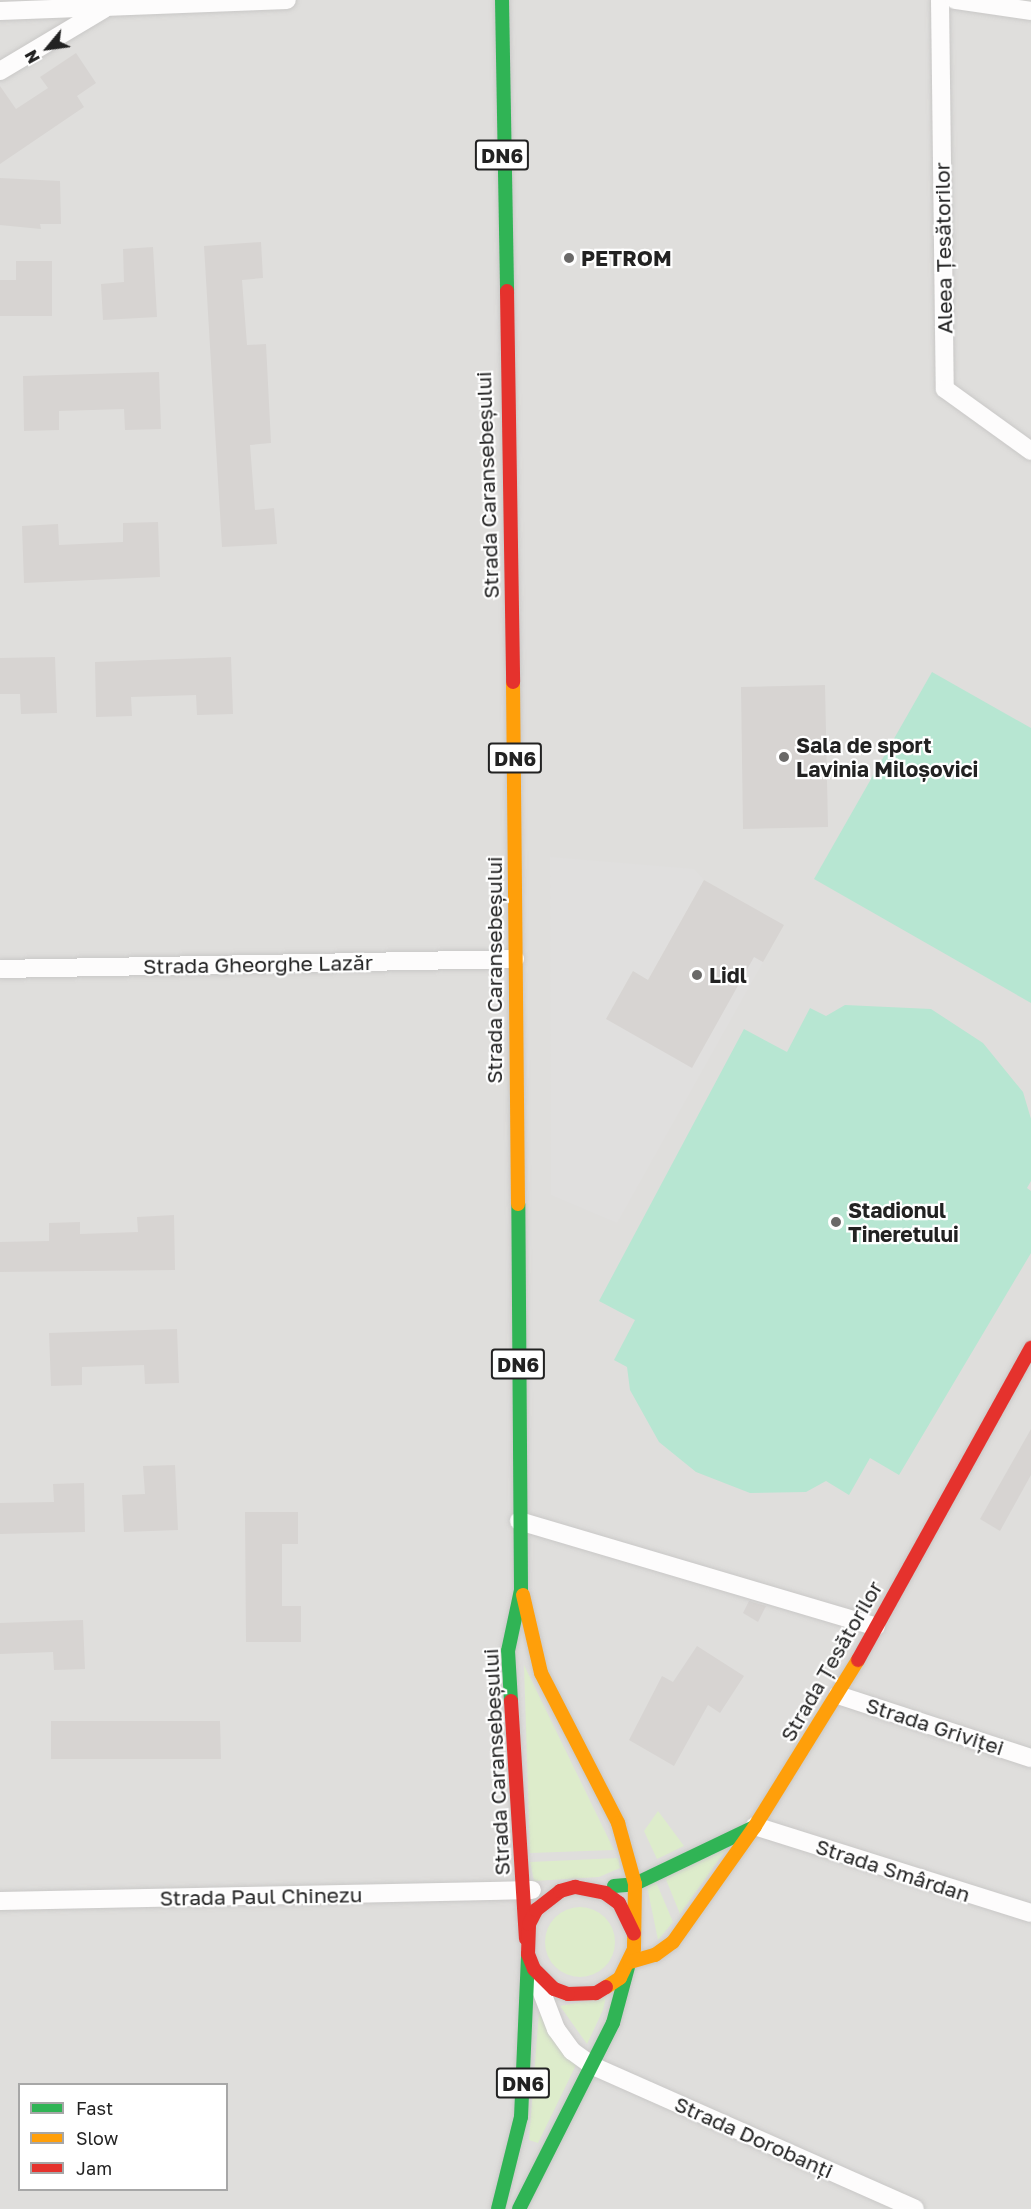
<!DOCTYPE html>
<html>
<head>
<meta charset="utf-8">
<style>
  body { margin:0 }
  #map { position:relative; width:1031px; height:2209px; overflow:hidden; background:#f0eeeb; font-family:"Golos Text",sans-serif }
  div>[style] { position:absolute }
  .residential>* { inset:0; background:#dfdedc }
  .grass>* { inset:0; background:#ddeccb }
  .round { border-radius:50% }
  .pitch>* { inset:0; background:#b7e6d2 }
  .parking>* { inset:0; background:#e0dfde }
  .building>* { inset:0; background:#d7d4d2 }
  .roads { filter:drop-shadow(0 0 2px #c9c8c7) drop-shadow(0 0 2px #c9c8c7) }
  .street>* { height:18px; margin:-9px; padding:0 9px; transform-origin:9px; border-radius:9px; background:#fdfcfc }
  .fast>* { height:14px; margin:-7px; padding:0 7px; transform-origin:7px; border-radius:7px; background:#30b455 }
  .slow>* { height:14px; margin:-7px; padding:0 7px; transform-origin:7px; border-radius:7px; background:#ff9f0a }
  .jam>* { height:14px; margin:-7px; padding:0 7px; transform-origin:7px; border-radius:7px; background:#e5322d }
  .dots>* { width:16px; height:16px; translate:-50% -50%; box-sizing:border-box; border:3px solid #fff; border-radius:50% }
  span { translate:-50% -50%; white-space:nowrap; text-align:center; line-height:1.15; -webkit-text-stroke:4.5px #fff; paint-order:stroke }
  .shield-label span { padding:2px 4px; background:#fff; border:2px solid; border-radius:4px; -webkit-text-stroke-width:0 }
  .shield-label { font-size:20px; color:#222; font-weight:700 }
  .street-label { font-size:21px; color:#222 }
  .poi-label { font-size:21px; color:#222; font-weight:700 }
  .left { translate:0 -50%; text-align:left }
  .legend { position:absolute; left:18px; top:2083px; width:210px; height:108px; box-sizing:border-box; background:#fff; border:2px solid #a7a7a7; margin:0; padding:8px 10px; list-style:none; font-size:18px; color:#222 }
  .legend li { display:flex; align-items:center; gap:12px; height:30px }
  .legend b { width:30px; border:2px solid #a7a7a7 }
  .north { position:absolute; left:18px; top:18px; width:60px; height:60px; -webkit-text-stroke:4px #fff; paint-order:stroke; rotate:241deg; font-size:16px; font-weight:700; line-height:24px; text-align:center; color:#222 }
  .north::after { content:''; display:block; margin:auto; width:21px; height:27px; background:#222; clip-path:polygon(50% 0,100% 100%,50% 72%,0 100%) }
</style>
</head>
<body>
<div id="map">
  <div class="residential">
    <div style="clip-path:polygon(evenodd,0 0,1031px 0,1031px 2209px,0 2209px,0 0,20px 2084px,226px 2084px,226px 2190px,20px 2190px,20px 2084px)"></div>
  </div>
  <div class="grass">
    <div style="clip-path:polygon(524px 1665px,614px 1850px,530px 1853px)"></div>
    <div style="clip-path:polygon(658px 1811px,684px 1846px,657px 1859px,644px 1831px)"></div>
    <div style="clip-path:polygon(730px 1844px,680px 1914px,665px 1877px)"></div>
    <div style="clip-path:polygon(618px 1858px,620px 1868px,599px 1877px,534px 1881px,530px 1862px)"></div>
    <div style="clip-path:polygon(656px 1882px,673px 1922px,658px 1940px,647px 1886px)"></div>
    <div class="round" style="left:545px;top:1907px;width:70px;height:70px"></div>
    <div style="clip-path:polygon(606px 1997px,603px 2010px,587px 2044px,560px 2006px)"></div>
    <div style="clip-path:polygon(539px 2012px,553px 2040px,576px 2065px,538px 2143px,529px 2140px)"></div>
  </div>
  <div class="pitch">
    <div style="clip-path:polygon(932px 672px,1031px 728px,1031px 1003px,814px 879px)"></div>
    <div style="clip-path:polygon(845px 1005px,931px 1009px,983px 1043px,1023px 1092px,1031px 1119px,1031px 1181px,1027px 1188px,1031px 1191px,1031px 1253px,899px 1475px,870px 1458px,849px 1495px,826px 1481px,806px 1492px,750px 1493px,696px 1472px,659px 1442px,630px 1390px,627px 1367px,614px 1360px,635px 1320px,599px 1301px,744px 1029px,787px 1052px,810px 1008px,826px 1016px)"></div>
  </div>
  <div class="parking">
    <div style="clip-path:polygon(550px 857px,694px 869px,704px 880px,648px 980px,633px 971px,606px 1019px,754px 957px,763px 962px,617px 1223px,551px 1195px)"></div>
  </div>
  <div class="building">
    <div style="clip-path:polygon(76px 53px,96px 83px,77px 96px,84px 107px,0 164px,0 86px,16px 109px,48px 88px,40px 77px)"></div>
    <div style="clip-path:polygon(0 178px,60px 181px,61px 224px,40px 224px,41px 229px,0 225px)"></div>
    <div style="clip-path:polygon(261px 242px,263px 278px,242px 280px,247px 345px,266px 344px,271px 443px,250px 445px,255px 510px,274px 508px,277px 544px,222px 547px,204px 246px)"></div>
    <div style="clip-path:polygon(153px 247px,157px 317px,103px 320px,101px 284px,124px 282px,123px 249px)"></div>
    <div style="clip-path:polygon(16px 261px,52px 261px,52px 316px,0 316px,0 280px,16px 280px)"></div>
    <div style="clip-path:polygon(159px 372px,161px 429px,125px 430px,124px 409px,59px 411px,59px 430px,24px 431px,23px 376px)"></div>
    <div style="clip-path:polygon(158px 522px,160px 577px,24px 583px,22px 526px,58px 524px,59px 545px,123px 542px,123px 523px)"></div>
    <div style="clip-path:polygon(55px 657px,57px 713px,21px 714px,20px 694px,0 694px,0 658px)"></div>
    <div style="clip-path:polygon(231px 657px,233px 714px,197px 715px,196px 695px,131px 697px,132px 716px,96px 717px,95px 662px)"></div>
    <div style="clip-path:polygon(825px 685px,828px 827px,743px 829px,741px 687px)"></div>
    <div style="clip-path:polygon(704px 880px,784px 925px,763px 962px,754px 957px,692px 1068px,606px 1019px,633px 971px,648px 980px)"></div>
    <div style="clip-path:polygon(174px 1215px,175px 1270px,0 1272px,0 1242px,49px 1241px,49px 1223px,80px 1222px,80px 1234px,138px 1232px,137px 1217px)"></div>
    <div style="clip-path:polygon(177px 1329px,179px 1383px,145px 1384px,144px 1365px,82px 1367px,82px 1385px,51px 1386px,49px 1333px)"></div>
    <div style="clip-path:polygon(1031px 1429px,1031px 1475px,1000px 1531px,980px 1519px)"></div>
    <div style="clip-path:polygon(175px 1465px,178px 1530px,124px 1532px,122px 1495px,145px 1494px,143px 1466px)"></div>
    <div style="clip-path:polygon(84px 1483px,85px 1532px,0 1534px,0 1503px,54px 1502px,53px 1484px)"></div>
    <div style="clip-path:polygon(245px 1512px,298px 1512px,298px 1544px,282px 1544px,282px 1606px,301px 1606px,301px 1642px,246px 1642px)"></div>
    <div style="clip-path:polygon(749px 1601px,766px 1606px,758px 1622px,743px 1613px)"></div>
    <div style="clip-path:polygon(83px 1620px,85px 1669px,54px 1670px,53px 1652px,0 1654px,0 1623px)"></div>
    <div style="clip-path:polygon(697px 1646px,744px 1676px,720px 1713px,708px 1705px,674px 1766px,629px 1740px,662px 1676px,673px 1682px)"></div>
    <div style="clip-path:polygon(51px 1721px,220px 1721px,221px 1759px,51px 1759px)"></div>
  </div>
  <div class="roads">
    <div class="street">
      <div style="left:940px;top:0;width:389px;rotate:89.3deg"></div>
      <div style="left:945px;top:389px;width:106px;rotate:35.8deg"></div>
      <div style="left:955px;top:0;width:77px;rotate:8.2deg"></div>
      <div style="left:0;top:11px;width:287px;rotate:-2.2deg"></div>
      <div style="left:0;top:71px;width:121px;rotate:-30.8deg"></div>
      <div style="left:0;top:969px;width:515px;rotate:-1.11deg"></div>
      <div style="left:519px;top:1521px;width:372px;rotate:16.5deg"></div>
      <div style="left:838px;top:1695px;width:203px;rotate:18.1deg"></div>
      <div style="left:755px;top:1826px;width:289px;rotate:17.5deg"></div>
      <div style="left:0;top:1901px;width:532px;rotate:-1.18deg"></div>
      <div style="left:536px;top:1977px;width:56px;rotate:69deg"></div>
      <div style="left:556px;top:2029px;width:27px;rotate:54deg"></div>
      <div style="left:572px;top:2051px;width:26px;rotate:36deg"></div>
      <div style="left:593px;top:2066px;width:352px;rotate:23.9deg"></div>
    </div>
    <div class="fast">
      <div style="left:502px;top:0;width:291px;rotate:89deg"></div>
      <div style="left:511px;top:1701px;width:50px;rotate:-93.4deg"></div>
      <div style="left:508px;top:1651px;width:62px;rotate:-78deg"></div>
      <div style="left:521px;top:1590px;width:386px;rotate:-90.4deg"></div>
      <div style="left:614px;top:1886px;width:21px;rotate:-5deg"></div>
      <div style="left:635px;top:1884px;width:132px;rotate:-25.6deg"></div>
      <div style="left:498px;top:2209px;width:95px;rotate:-76deg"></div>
      <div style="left:521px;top:2117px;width:163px;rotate:-87.5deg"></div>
      <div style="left:519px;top:2209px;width:208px;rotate:-63.2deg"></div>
      <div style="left:613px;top:2023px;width:58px;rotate:-75deg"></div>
    </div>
    <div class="slow">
      <div style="left:513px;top:682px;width:522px;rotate:89.45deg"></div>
      <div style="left:523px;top:1595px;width:80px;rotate:77deg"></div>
      <div style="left:541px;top:1673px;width:169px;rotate:62.8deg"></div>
      <div style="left:618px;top:1823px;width:63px;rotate:74.4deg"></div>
      <div style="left:635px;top:1884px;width:65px;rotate:90.9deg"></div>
      <div style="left:634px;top:1949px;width:32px;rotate:116deg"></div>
      <div style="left:620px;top:1978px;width:17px;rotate:147deg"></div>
      <div style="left:630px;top:1962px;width:26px;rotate:-16deg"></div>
      <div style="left:655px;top:1955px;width:22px;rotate:-36deg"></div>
      <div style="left:673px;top:1942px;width:142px;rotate:-54.7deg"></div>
      <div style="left:755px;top:1826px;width:195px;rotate:-58.2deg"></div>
    </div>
    <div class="jam">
      <div style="left:507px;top:291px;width:391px;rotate:89.1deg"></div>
      <div style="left:858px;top:1660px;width:357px;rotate:-61deg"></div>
      <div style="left:511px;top:1701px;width:238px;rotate:86.4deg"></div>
      <div style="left:606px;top:1987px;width:12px;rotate:149deg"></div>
      <div style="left:596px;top:1993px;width:28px;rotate:178deg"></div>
      <div style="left:568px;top:1994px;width:15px;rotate:-160deg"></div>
      <div style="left:554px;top:1989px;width:28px;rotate:-135deg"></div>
      <div style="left:534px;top:1969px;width:16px;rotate:-112deg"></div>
      <div style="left:528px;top:1954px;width:30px;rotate:-88deg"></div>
      <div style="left:529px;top:1924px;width:16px;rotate:-63deg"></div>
      <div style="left:536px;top:1910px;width:31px;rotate:-38deg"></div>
      <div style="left:560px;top:1891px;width:16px;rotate:-15deg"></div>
      <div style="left:575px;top:1887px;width:31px;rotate:11deg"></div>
      <div style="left:605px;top:1893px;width:17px;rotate:36deg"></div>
      <div style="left:619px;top:1903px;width:34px;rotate:64deg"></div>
    </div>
  </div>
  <div class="dots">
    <div style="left:569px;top:258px;background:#6a6968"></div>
    <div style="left:784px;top:757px;background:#6a6968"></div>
    <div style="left:697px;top:975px;background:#6a6968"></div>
    <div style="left:836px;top:1222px;background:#6a6968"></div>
  </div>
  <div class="shield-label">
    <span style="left:502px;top:155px">DN6</span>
    <span style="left:515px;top:758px">DN6</span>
    <span style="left:518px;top:1364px">DN6</span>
    <span style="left:523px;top:2083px">DN6</span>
  </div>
  <div class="street-label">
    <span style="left:943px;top:248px;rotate:-91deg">Aleea Țesătorilor</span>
    <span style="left:487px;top:485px;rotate:-92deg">Strada Caransebeșului</span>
    <span style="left:258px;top:964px;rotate:-1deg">Strada Gheorghe Lazăr</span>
    <span style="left:494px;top:970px;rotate:-90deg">Strada Caransebeșului</span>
    <span style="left:831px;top:1661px;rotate:-60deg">Strada Țesătorilor</span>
    <span style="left:935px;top:1726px;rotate:18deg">Strada Griviței</span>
    <span style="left:496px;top:1762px;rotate:-93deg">Strada Caransebeșului</span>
    <span style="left:893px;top:1870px;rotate:18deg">Strada Smârdan</span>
    <span style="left:261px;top:1896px;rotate:-1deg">Strada Paul Chinezu</span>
    <span style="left:754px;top:2137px;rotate:24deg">Strada Dorobanți</span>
  </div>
  <div class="poi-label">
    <span class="left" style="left:581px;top:258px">PETROM</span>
    <span class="left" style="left:796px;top:757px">Sala de sport<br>Lavinia Miloșovici</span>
    <span class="left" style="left:709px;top:975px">Lidl</span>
    <span class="left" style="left:848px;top:1222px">Stadionul<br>Tineretului</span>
  </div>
  <ul class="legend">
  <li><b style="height:8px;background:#30b455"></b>Fast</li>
  <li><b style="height:8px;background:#ff9f0a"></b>Slow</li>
  <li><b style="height:8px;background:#e5322d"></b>Jam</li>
  </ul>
  <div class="north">N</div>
</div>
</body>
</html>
